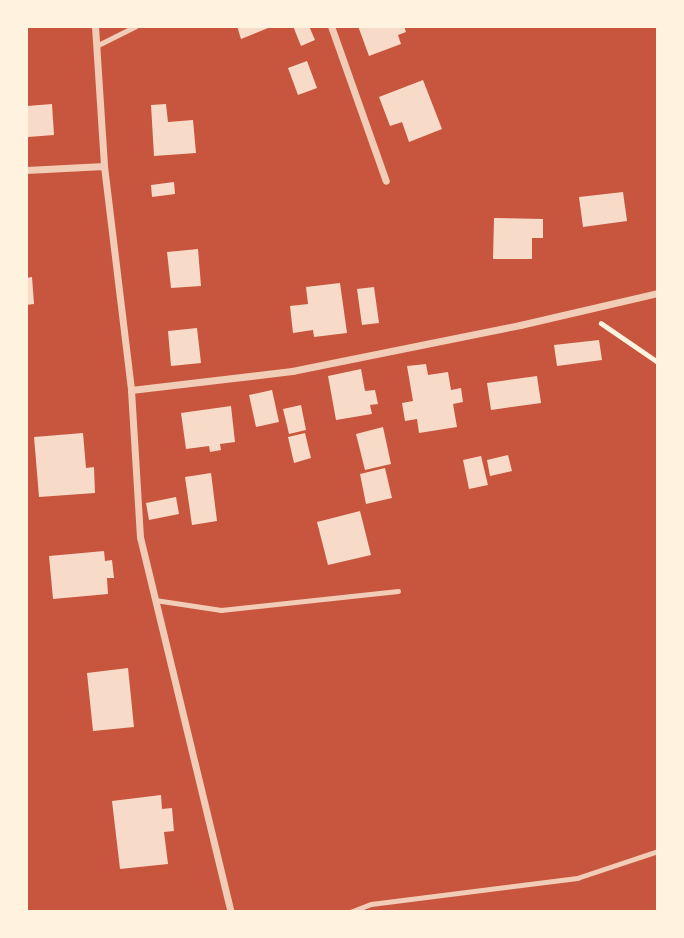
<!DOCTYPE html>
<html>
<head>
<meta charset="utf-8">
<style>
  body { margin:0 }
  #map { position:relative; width:684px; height:938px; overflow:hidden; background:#c8553d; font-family:"PT Serif",serif }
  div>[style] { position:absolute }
  .building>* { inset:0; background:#f7dbc8 }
  .path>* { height:4.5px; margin:-2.25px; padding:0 2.25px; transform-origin:2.25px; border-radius:2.25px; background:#fff3e0 }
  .service>* { height:5px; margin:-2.5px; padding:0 2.5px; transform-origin:2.5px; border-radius:2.5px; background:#f1ccb7 }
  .minor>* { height:7px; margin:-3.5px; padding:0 3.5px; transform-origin:3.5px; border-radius:3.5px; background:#f1ccb7 }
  span { translate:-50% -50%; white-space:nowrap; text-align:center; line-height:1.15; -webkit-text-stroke:5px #fff3e0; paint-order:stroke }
  .frame { position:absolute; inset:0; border:28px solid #fff3e0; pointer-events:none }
</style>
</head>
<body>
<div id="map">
  <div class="building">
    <div style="clip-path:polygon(237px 26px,273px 26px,241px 39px)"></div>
    <div style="clip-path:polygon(293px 26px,309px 26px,315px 40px,301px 46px)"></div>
    <div style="clip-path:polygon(358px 26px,404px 26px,406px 32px,398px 35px,401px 44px,369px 56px)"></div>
    <div style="clip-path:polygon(307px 61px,317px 88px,298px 95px,288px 68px)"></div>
    <div style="clip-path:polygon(423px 80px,442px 129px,409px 142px,402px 122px,390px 126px,379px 97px)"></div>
    <div style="clip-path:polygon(52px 104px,54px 135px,28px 137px,27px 106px)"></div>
    <div style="clip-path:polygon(166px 104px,168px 122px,193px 120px,196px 153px,154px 156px,151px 105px)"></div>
    <div style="clip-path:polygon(174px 182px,175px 194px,152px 197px,151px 185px)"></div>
    <div style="clip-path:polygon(623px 192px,627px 221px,583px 227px,579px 197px)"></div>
    <div style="clip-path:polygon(494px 218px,543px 219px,543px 238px,532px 238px,532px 259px,493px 259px)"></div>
    <div style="clip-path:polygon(198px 249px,201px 286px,171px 288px,167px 252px)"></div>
    <div style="clip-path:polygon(32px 277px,34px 304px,26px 305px,26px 278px)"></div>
    <div style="clip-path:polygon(340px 283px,347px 333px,314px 337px,313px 330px,293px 333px,290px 306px,308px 304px,306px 287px)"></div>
    <div style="clip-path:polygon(374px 287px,379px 323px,362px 325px,357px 289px)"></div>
    <div style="clip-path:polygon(197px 328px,201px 363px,171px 366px,168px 331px)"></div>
    <div style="clip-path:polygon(599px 340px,602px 360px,557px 366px,554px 345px)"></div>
    <div style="clip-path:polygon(426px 364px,428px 375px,448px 372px,451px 390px,461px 388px,463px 402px,453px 404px,457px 427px,419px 433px,417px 419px,405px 421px,402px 403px,413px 401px,407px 366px)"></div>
    <div style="clip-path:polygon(361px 369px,365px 391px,375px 390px,378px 404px,370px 405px,372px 414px,336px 420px,328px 376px)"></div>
    <div style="clip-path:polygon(537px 376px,541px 403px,491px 410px,487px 383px)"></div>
    <div style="clip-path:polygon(272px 390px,279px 422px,256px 427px,249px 395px)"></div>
    <div style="clip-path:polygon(301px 405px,306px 430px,289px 434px,283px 409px)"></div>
    <div style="clip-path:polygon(231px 406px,235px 442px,220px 444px,221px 450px,210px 452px,209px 446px,186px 449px,181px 413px)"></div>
    <div style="clip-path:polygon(383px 427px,391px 464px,365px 470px,356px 434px)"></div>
    <div style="clip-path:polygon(83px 433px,86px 468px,94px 467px,95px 493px,39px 497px,34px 437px)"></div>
    <div style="clip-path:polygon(305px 433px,311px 458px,294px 463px,288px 437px)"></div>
    <div style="clip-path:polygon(508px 455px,512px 471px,490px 476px,487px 460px)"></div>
    <div style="clip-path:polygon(481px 456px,488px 485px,469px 489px,463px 460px)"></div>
    <div style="clip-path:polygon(385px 468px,392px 498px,366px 504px,360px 474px)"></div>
    <div style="clip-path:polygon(211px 473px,217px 521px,192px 525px,185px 477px)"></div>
    <div style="clip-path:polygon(176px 497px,179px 514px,149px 520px,146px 503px)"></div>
    <div style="clip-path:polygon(360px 511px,371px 555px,328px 565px,317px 522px)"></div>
    <div style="clip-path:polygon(104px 551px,105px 561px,112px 560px,114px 578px,107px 578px,108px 594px,53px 599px,49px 556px)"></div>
    <div style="clip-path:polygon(128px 668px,134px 727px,93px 731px,87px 673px)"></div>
    <div style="clip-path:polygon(161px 795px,162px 809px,172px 808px,174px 831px,164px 832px,168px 864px,120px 869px,112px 801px)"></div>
  </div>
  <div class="path">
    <div style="left:601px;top:323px;width:69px;rotate:34.4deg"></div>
  </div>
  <div class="service">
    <div style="left:98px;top:45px;width:42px;rotate:-26.6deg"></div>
    <div style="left:155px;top:600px;width:67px;rotate:8.6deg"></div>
    <div style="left:221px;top:610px;width:178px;rotate:-6.1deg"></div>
    <div style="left:350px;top:912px;width:22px;rotate:-21deg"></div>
    <div style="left:371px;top:904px;width:208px;rotate:-7.2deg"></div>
    <div style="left:577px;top:878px;width:85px;rotate:-18.4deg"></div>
  </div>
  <div class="minor">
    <div style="left:95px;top:26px;width:140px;rotate:86.3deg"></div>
    <div style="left:104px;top:166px;width:226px;rotate:83.1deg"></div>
    <div style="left:131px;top:390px;width:147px;rotate:86.5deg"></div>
    <div style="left:140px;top:537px;width:386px;rotate:76.4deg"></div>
    <div style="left:331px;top:26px;width:164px;rotate:70.5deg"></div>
    <div style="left:26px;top:170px;width:78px;rotate:-2.9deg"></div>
    <div style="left:131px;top:390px;width:162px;rotate:-6.7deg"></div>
    <div style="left:292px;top:371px;width:233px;rotate:-11.4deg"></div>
    <div style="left:520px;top:325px;width:142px;rotate:-13.1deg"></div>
  </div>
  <div class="frame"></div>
</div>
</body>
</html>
